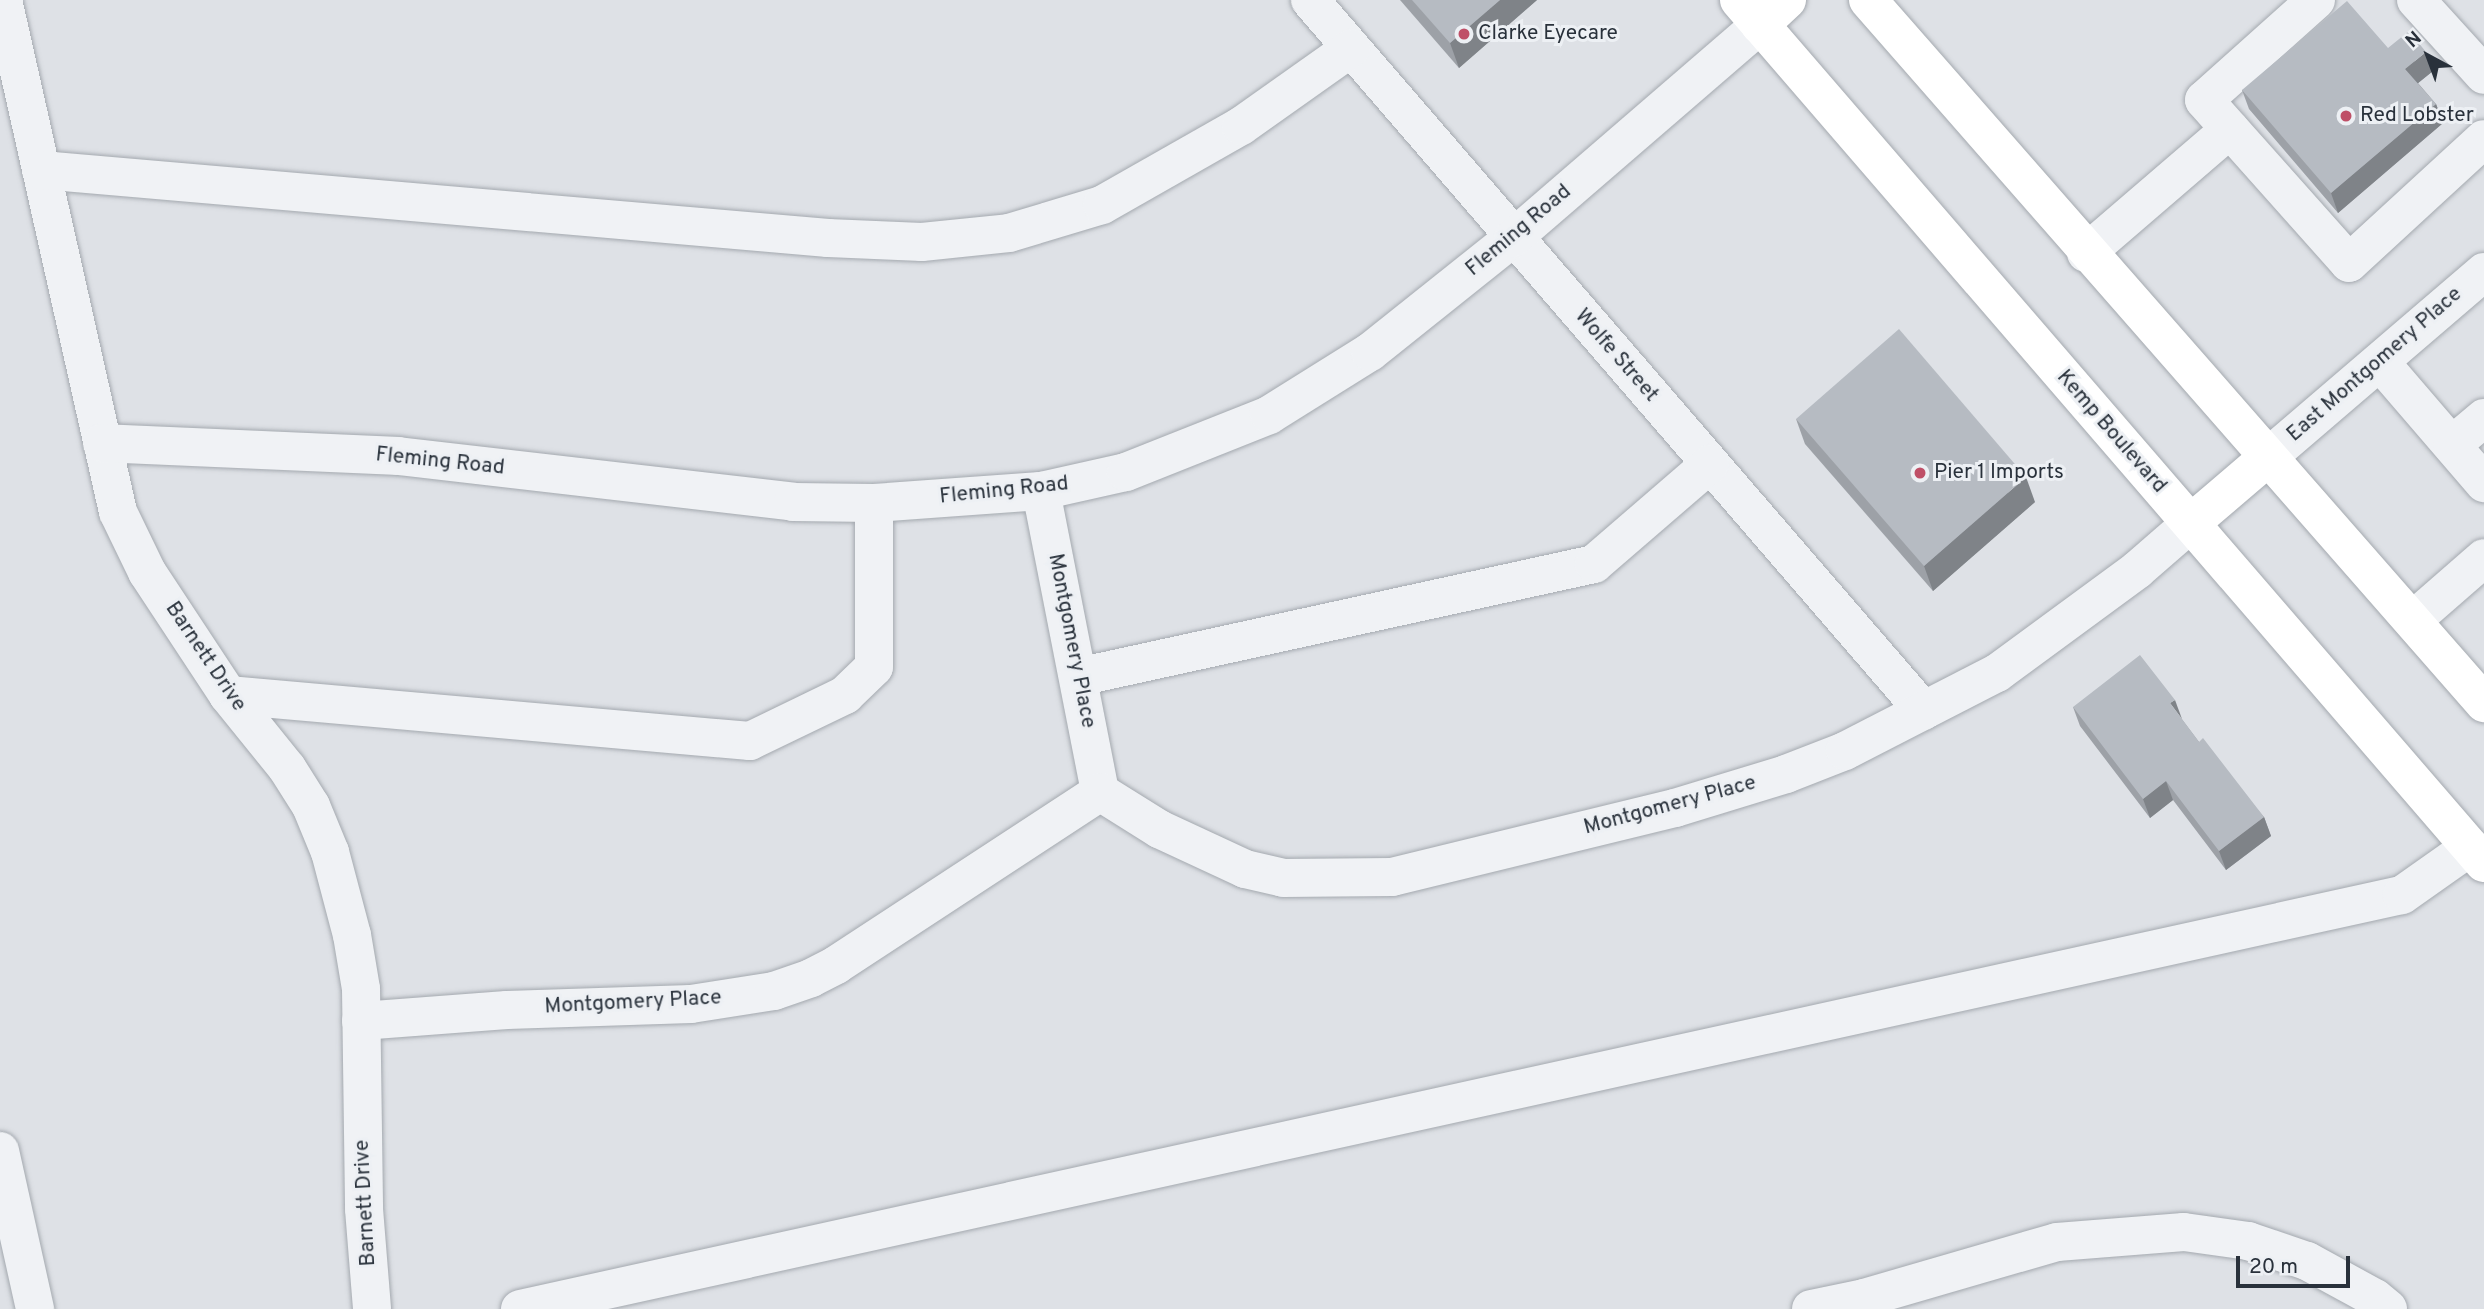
<!DOCTYPE html>
<html>
<head>
<meta charset="utf-8">
<style>
  body { margin:0 }
  #map { position:relative; width:2484px; height:1309px; overflow:hidden; background:#dee1e6; font-family:Overpass,sans-serif }
  div>[style] { position:absolute }
  .roads { filter:drop-shadow(0 0 2px #a4a9af) drop-shadow(0 0 2px #a4a9af) }
  .minor>* { height:38px; margin:-19px; padding:0 19px; transform-origin:19px; border-radius:19px; background:#f0f2f5 }
  .major>* { height:38px; margin:-19px; padding:0 19px; transform-origin:19px; border-radius:19px; background:#fff }
  .wall>* { inset:0; background:#9da1a7 }
  .shaded-wall>* { inset:0; background:#7f8388 }
  .building>* { inset:0; background:#b6bbc2 }
  .dots>* { width:19px; height:19px; translate:-50% -50%; box-sizing:border-box; border:4px solid #edf0f4; border-radius:50% }
  span { translate:-50% -50%; white-space:nowrap; text-align:center; line-height:1.15; -webkit-text-stroke:6px #edf0f4; paint-order:stroke }
  .poi-label { font-size:21px; color:#29313b }
  .left { translate:0 -50%; text-align:left }
  .street-label { font-size:21px; color:#29313b }
  .north { position:absolute; left:2393px; top:21px; width:70px; height:70px; -webkit-text-stroke:5px #edf0f4; paint-order:stroke; rotate:319deg; font-size:19px; font-weight:700; line-height:28px; text-align:center; color:#29313b }
  .north::after { content:''; display:block; margin:auto; width:24px; height:32px; background:#29313b; clip-path:polygon(50% 0,100% 100%,50% 72%,0 100%) }
  .scale { position:absolute; left:2236px; top:1256px; width:114px; height:32px; box-sizing:border-box; border:4px solid #29313b; border-top:0; padding-left:9px; font-size:21px; line-height:24px; white-space:nowrap; color:#29313b; -webkit-text-stroke:5px #edf0f4; paint-order:stroke }
</style>
</head>
<body>
<div id="map">
  <div class="roads">
    <div class="minor">
      <div style="left:3px;top:0;width:525px;rotate:77.34deg"></div>
      <div style="left:118px;top:512px;width:67px;rotate:64.2deg"></div>
      <div style="left:147px;top:572px;width:147px;rotate:56.6deg"></div>
      <div style="left:228px;top:695px;width:94px;rotate:51.1deg"></div>
      <div style="left:287px;top:768px;width:45px;rotate:57.7deg"></div>
      <div style="left:311px;top:806px;width:50px;rotate:67.6deg"></div>
      <div style="left:330px;top:852px;width:86px;rotate:75.2deg"></div>
      <div style="left:352px;top:935px;width:55px;rotate:80.5deg"></div>
      <div style="left:361px;top:989px;width:220px;rotate:89.2deg"></div>
      <div style="left:364px;top:1209px;width:100px;rotate:85.4deg"></div>
      <div style="left:1310px;top:0;width:939px;rotate:49.19deg"></div>
      <div style="left:2316px;top:0;width:150px;rotate:138.2deg"></div>
      <div style="left:2204px;top:100px;width:218px;rotate:48.3deg"></div>
      <div style="left:2349px;top:263px;width:183px;rotate:-42.6deg"></div>
      <div style="left:2416px;top:0;width:101px;rotate:47.8deg"></div>
      <div style="left:41px;top:170px;width:790px;rotate:4.94deg"></div>
      <div style="left:828px;top:238px;width:94px;rotate:2.4deg"></div>
      <div style="left:922px;top:242px;width:87px;rotate:-5.9deg"></div>
      <div style="left:1009px;top:233px;width:97px;rotate:-16.8deg"></div>
      <div style="left:1102px;top:205px;width:160px;rotate:-29.6deg"></div>
      <div style="left:1241px;top:126px;width:135px;rotate:-35.3deg"></div>
      <div style="left:2086px;top:253px;width:190px;rotate:-40.7deg"></div>
      <div style="left:2380px;top:362px;width:160px;rotate:49.3deg"></div>
      <div style="left:102px;top:443px;width:296px;rotate:2.5deg"></div>
      <div style="left:398px;top:456px;width:398px;rotate:6.6deg"></div>
      <div style="left:793px;top:502px;width:81px;rotate:0.7deg"></div>
      <div style="left:874px;top:503px;width:167px;rotate:-4.1deg"></div>
      <div style="left:1041px;top:491px;width:87px;rotate:-12.6deg"></div>
      <div style="left:1126px;top:472px;width:154px;rotate:-21.7deg"></div>
      <div style="left:1269px;top:415px;width:119px;rotate:-32deg"></div>
      <div style="left:1370px;top:352px;width:183px;rotate:-38.6deg"></div>
      <div style="left:1513px;top:238px;width:326px;rotate:-40.8deg"></div>
      <div style="left:2452px;top:445px;width:42px;rotate:-40.2deg"></div>
      <div style="left:2267px;top:458px;width:286px;rotate:-40.6deg"></div>
      <div style="left:1041px;top:491px;width:307px;rotate:78.9deg"></div>
      <div style="left:2413px;top:620px;width:94px;rotate:-41.1deg"></div>
      <div style="left:1078px;top:677px;width:528px;rotate:-12.35deg"></div>
      <div style="left:1594px;top:564px;width:153px;rotate:-40.8deg"></div>
      <div style="left:228px;top:695px;width:524px;rotate:5.04deg"></div>
      <div style="left:750px;top:741px;width:106px;rotate:-25.8deg"></div>
      <div style="left:845px;top:695px;width:40px;rotate:-44deg"></div>
      <div style="left:874px;top:667px;width:164px;rotate:-90deg"></div>
      <div style="left:361px;top:1021px;width:146px;rotate:-4.3deg"></div>
      <div style="left:507px;top:1010px;width:184px;rotate:-1.9deg"></div>
      <div style="left:691px;top:1004px;width:84px;rotate:-8.9deg"></div>
      <div style="left:774px;top:991px;width:39px;rotate:-19deg"></div>
      <div style="left:811px;top:978px;width:28px;rotate:-27deg"></div>
      <div style="left:836px;top:965px;width:316px;rotate:-33.2deg"></div>
      <div style="left:1100px;top:792px;width:70px;rotate:32.1deg"></div>
      <div style="left:1159px;top:829px;width:95px;rotate:24.9deg"></div>
      <div style="left:1245px;top:869px;width:39px;rotate:13deg"></div>
      <div style="left:1283px;top:878px;width:109px;rotate:-0.5deg"></div>
      <div style="left:1392px;top:877px;width:291px;rotate:-13.7deg"></div>
      <div style="left:1675px;top:808px;width:116px;rotate:-17deg"></div>
      <div style="left:1786px;top:774px;width:63px;rotate:-21.3deg"></div>
      <div style="left:1845px;top:751px;width:171px;rotate:-27.2deg"></div>
      <div style="left:1997px;top:673px;width:174px;rotate:-36.3deg"></div>
      <div style="left:2137px;top:570px;width:72px;rotate:-41deg"></div>
      <div style="left:0;top:1151px;width:162px;rotate:77.5deg"></div>
      <div style="left:520px;top:1309px;width:1927px;rotate:-12.41deg"></div>
      <div style="left:2402px;top:895px;width:83px;rotate:-35.2deg"></div>
      <div style="left:1811px;top:1309px;width:54px;rotate:-11.7deg"></div>
      <div style="left:1864px;top:1298px;width:201px;rotate:-16.2deg"></div>
      <div style="left:2057px;top:1242px;width:127px;rotate:-4.5deg"></div>
      <div style="left:2184px;top:1232px;width:65px;rotate:8deg"></div>
      <div style="left:2248px;top:1241px;width:62px;rotate:18.7deg"></div>
      <div style="left:2307px;top:1261px;width:77px;rotate:28.6deg"></div>
      <div style="left:2375px;top:1298px;width:17px;rotate:40deg"></div>
    </div>
    <div class="major">
      <div style="left:1739px;top:0;width:1140px;rotate:49.2deg"></div>
      <div style="left:1868px;top:0;width:935px;rotate:48.77deg"></div>
      <div style="left:1760px;top:25px;width:37px;rotate:-43deg"></div>
      <div style="left:2191px;top:523px;width:100px;rotate:-40.5deg"></div>
    </div>
  </div>
  <div class="wall">
    <div style="clip-path:polygon(1400px 0,1537px 0,1459px 68px)"></div>
    <div style="clip-path:polygon(2388px 48px,2433px 71px,2418px 83px,2436px 104px,2443px 123px,2338px 213px,2249px 109px,2242px 90px)"></div>
    <div style="clip-path:polygon(1796px 419px,2035px 502px,1933px 591px,1805px 444px)"></div>
    <div style="clip-path:polygon(2073px 707px,2181px 718px,2199px 742px,2264px 817px,2271px 836px,2226px 870px,2173px 800px,2150px 818px,2080px 726px)"></div>
  </div>
  <div class="shaded-wall">
    <div style="clip-path:polygon(1500px 0,1537px 0,1459px 68px,1450px 43px)"></div>
    <div style="clip-path:polygon(2426px 52px,2433px 71px,2412px 88px,2405px 69px)"></div>
    <div style="clip-path:polygon(2436px 104px,2443px 123px,2338px 213px,2331px 193px)"></div>
    <div style="clip-path:polygon(2026px 477px,2035px 502px,1933px 591px,1924px 566px)"></div>
    <div style="clip-path:polygon(2175px 700px,2182px 719px,2170px 703px)"></div>
    <div style="clip-path:polygon(2166px 781px,2173px 800px,2150px 818px,2143px 799px)"></div>
    <div style="clip-path:polygon(2264px 817px,2271px 836px,2226px 870px,2219px 851px)"></div>
  </div>
  <div class="building">
    <div style="clip-path:polygon(1412px 0,1500px 0,1450px 43px)"></div>
    <div style="clip-path:polygon(2347px 1px,2388px 48px,2409px 31px,2426px 52px,2405px 69px,2436px 104px,2331px 193px,2242px 90px)"></div>
    <div style="clip-path:polygon(1899px 329px,2026px 477px,1924px 566px,1796px 419px)"></div>
    <div style="clip-path:polygon(2140px 655px,2175px 700px,2170px 703px,2199px 742px,2203px 738px,2264px 817px,2219px 851px,2166px 781px,2143px 799px,2073px 707px)"></div>
  </div>
  <div class="dots">
    <div style="left:1464px;top:34px;background:#bf4f67"></div>
    <div style="left:2346px;top:116px;background:#bf4f67"></div>
    <div style="left:1920px;top:473px;background:#bf4f67"></div>
  </div>
  <div class="poi-label">
    <span class="left" style="left:1478px;top:34px">Clarke Eyecare</span>
    <span class="left" style="left:2360px;top:116px">Red Lobster</span>
    <span class="left" style="left:1934px;top:473px">Pier 1 Imports</span>
  </div>
  <div class="street-label">
    <span style="left:1519px;top:231px;rotate:-40deg">Fleming Road</span>
    <span style="left:1616px;top:356px;rotate:49deg">Wolfe Street</span>
    <span style="left:2375px;top:365px;rotate:-41deg">East Montgomery Place</span>
    <span style="left:2111px;top:432px;rotate:49deg">Kemp Boulevard</span>
    <span style="left:440px;top:462px;rotate:6deg">Fleming Road</span>
    <span style="left:1004px;top:491px;rotate:-6deg">Fleming Road</span>
    <span style="left:1071px;top:641px;rotate:79deg">Montgomery Place</span>
    <span style="left:205px;top:657px;rotate:56deg">Barnett Drive</span>
    <span style="left:1670px;top:806px;rotate:-15deg">Montgomery Place</span>
    <span style="left:633px;top:1003px;rotate:-3deg">Montgomery Place</span>
    <span style="left:366px;top:1203px;rotate:-93deg">Barnett Drive</span>
  </div>
  <div class="north">N</div>
  <div class="scale">20 m</div>
</div>
</body>
</html>
